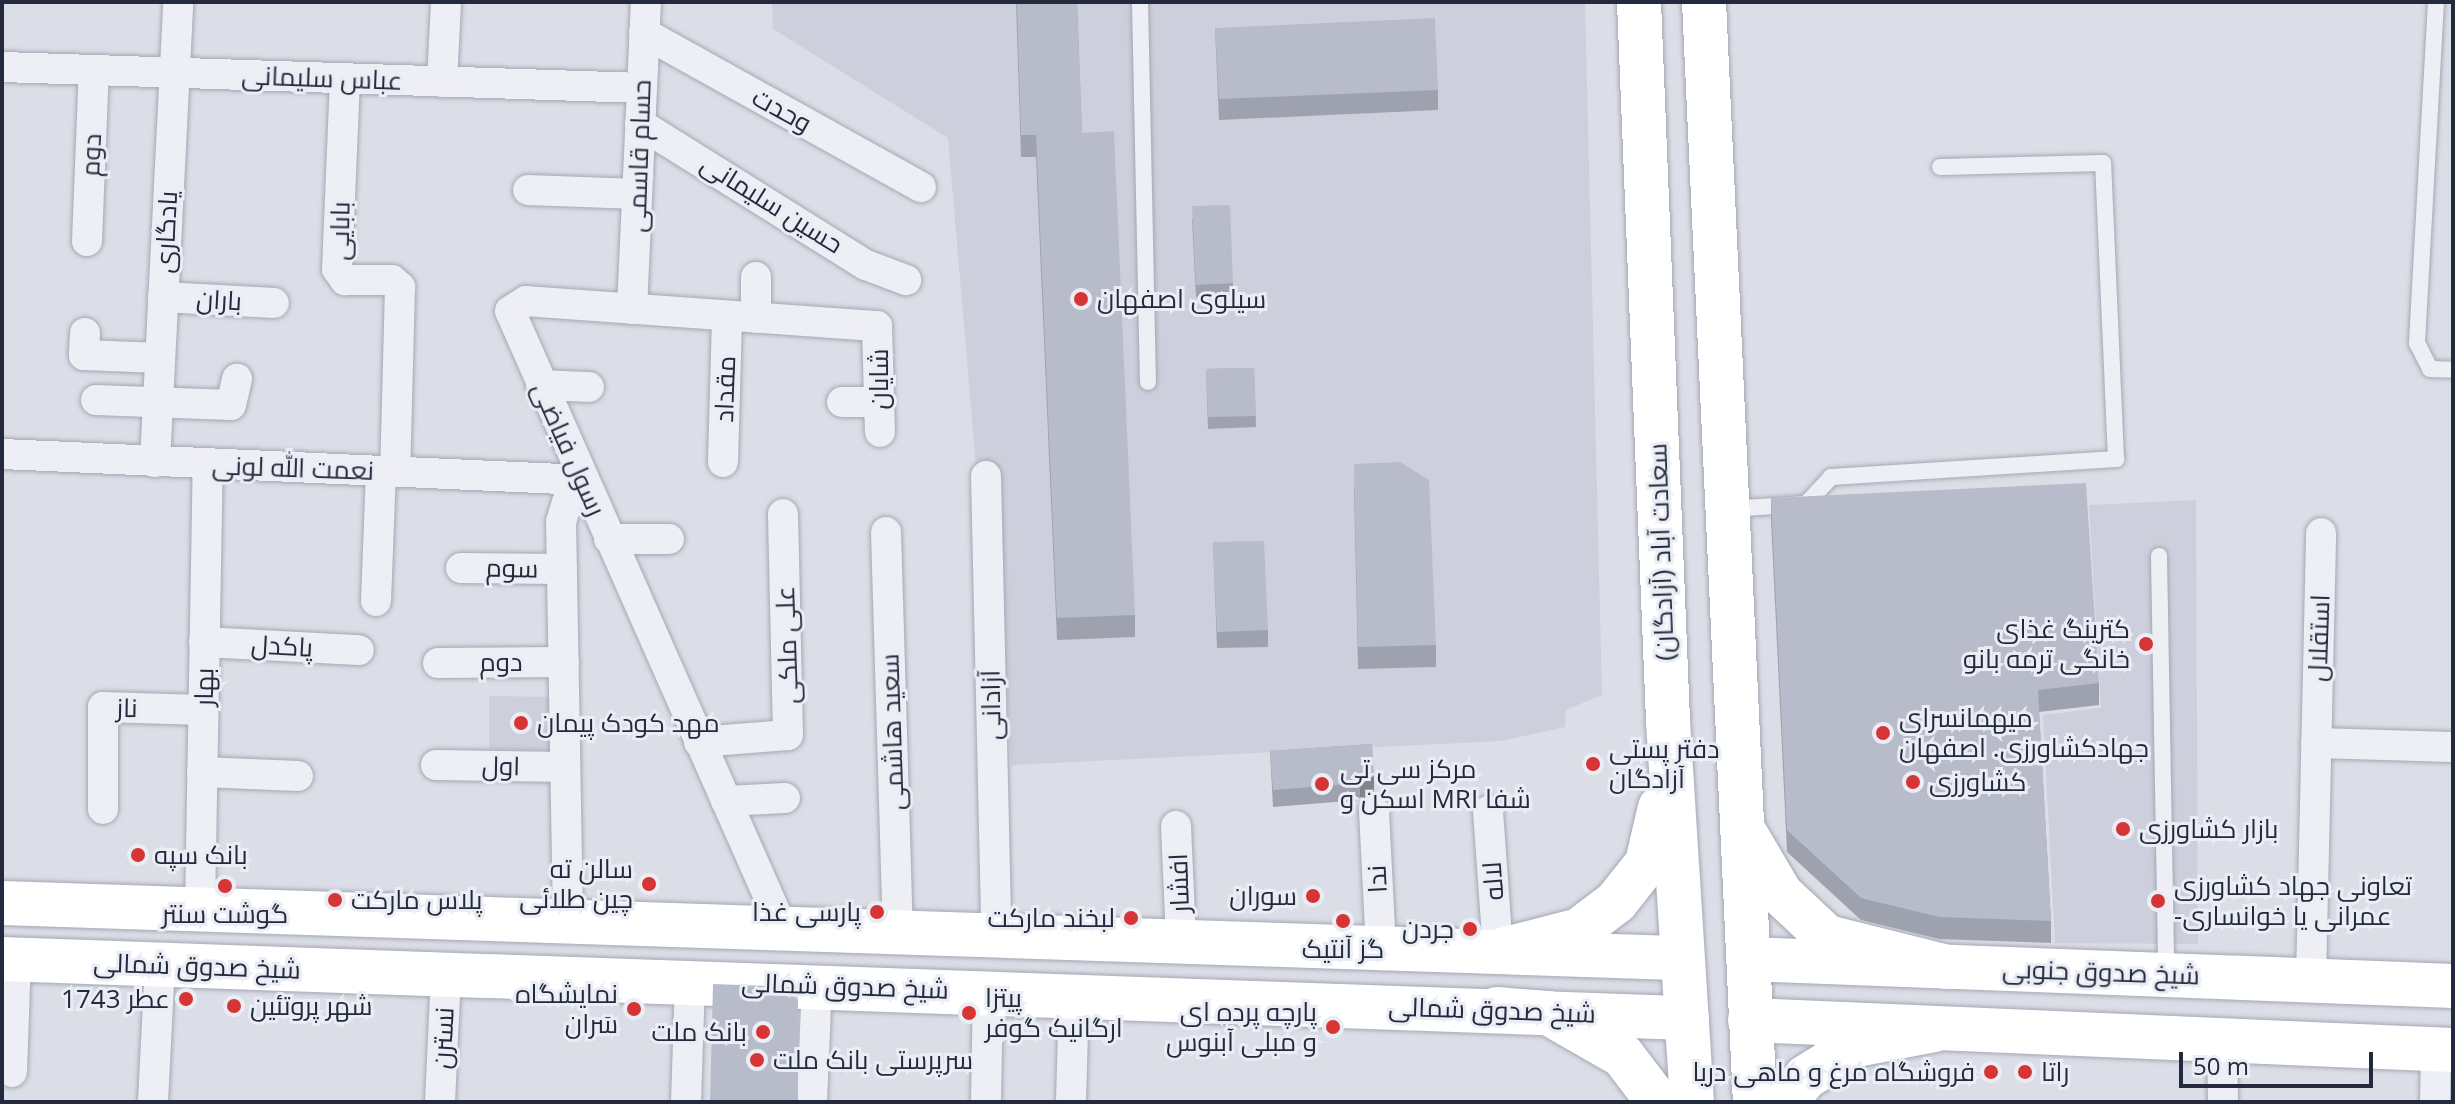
<!DOCTYPE html>
<html>
<head>
<meta charset="utf-8">
<style>
  body { margin:0 }
  #map { position:relative; width:2455px; height:1104px; overflow:hidden; background:#dbdee7; font-family:"Open Sans",Cairo,sans-serif }
  div>[style] { position:absolute }
  .built>* { inset:0; background:#cdd0dc }
  .roads { filter:drop-shadow(0 0 2px #a4a8b4) drop-shadow(0 0 2px #a4a8b4) }
  .lane>* { height:16px; margin:-8px; padding:0 8px; transform-origin:8px; border-radius:8px; background:#eeeff5 }
  .street>* { height:30px; margin:-15px; padding:0 15px; transform-origin:15px; border-radius:15px; background:#eeeff5 }
  .secondary>* { height:44px; margin:-22px; padding:0 22px; transform-origin:22px; border-radius:22px; background:#fff }
  .primary>* { height:44px; margin:-22px; padding:0 22px; transform-origin:22px; border-radius:22px; background:#fff }
  .wall>* { inset:0; background:#9ea2ae }
  .shaded-wall>* { inset:0; background:#81848d }
  .building>* { inset:0; background:#b8bcca }
  .dots>* { width:22px; height:22px; translate:-50% -50%; box-sizing:border-box; border:4px solid #eaedf4; border-radius:50% }
  span { translate:-50% -50%; white-space:nowrap; text-align:center; line-height:1.15; -webkit-text-stroke:6px #eaedf4; paint-order:stroke }
  .street-label { font-size:26px; color:#242a3d }
  .poi-label { font-size:26px; color:#242a3d }
  .left { translate:0 -50%; text-align:left }
  .right { translate:-100% -50%; text-align:right }
  .frame { position:absolute; inset:0; border:4px solid #242a3d; pointer-events:none }
  .scale { position:absolute; left:2179px; top:1052px; width:194px; height:36px; box-sizing:border-box; border:4px solid #242a3d; border-top:0; padding-left:10px; font-size:24px; line-height:28px; white-space:nowrap; color:#242a3d; -webkit-text-stroke:6px #eaedf4; paint-order:stroke }
</style>
</head>
<body>
<div id="map">
  <div class="built">
    <div style="clip-path:polygon(772px 2px,1585px 2px,1602px 695px,1566px 710px,1565px 727px,1501px 741px,1011px 765px,997px 466px,976px 467px,948px 138px,773px 29px)"></div>
    <div style="clip-path:polygon(2196px 500px,2198px 944px,2055px 943px,2043px 715px,2101px 708px,2089px 505px)"></div>
    <div style="clip-path:polygon(489px 696px,552px 697px,552px 750px,489px 749px)"></div>
  </div>
  <div class="roads">
    <div class="lane">
      <div style="left:1140px;top:2px;width:380px;rotate:88.8deg"></div>
      <div style="left:2436px;top:2px;width:342px;rotate:93.2deg"></div>
      <div style="left:2417px;top:343px;width:29px;rotate:63deg"></div>
      <div style="left:2430px;top:369px;width:23px;rotate:2deg"></div>
      <div style="left:1729px;top:509px;width:77px;rotate:-3.7deg"></div>
      <div style="left:1806px;top:504px;width:37px;rotate:-47deg"></div>
      <div style="left:1831px;top:477px;width:286px;rotate:-3.6deg"></div>
      <div style="left:2116px;top:459px;width:296px;rotate:-92.5deg"></div>
      <div style="left:2103px;top:163px;width:163px;rotate:178.6deg"></div>
      <div style="left:2159px;top:556px;width:418px;rotate:89deg"></div>
    </div>
    <div class="street">
      <div style="left:644px;top:33px;width:317px;rotate:29.1deg"></div>
      <div style="left:2px;top:67px;width:639px;rotate:1.88deg"></div>
      <div style="left:345px;top:79px;width:190px;rotate:92.4deg"></div>
      <div style="left:337px;top:269px;width:14px;rotate:54deg"></div>
      <div style="left:345px;top:280px;width:47px"></div>
      <div style="left:392px;top:280px;width:11px;rotate:41deg"></div>
      <div style="left:400px;top:287px;width:185px;rotate:91.5deg"></div>
      <div style="left:442px;top:82px;width:80px;rotate:-87.1deg"></div>
      <div style="left:640px;top:124px;width:266px;rotate:32deg"></div>
      <div style="left:866px;top:265px;width:43px;rotate:20.6deg"></div>
      <div style="left:528px;top:190px;width:109px;rotate:2.1deg"></div>
      <div style="left:87px;top:241px;width:171px;rotate:-87.7deg"></div>
      <div style="left:163px;top:297px;width:111px;rotate:3.1deg"></div>
      <div style="left:632px;top:309px;width:307px;rotate:-87.4deg"></div>
      <div style="left:756px;top:318px;width:41px;rotate:-90deg"></div>
      <div style="left:85px;top:333px;width:22px;rotate:93deg"></div>
      <div style="left:84px;top:355px;width:76px;rotate:2.3deg"></div>
      <div style="left:541px;top:385px;width:48px;rotate:2.4deg"></div>
      <div style="left:96px;top:400px;width:135px;rotate:2.1deg"></div>
      <div style="left:231px;top:405px;width:27px;rotate:-77deg"></div>
      <div style="left:842px;top:402px;width:37px"></div>
      <div style="left:2px;top:454px;width:582px;rotate:2.56deg"></div>
      <div style="left:155px;top:462px;width:461px;rotate:-87.1deg"></div>
      <div style="left:723px;top:462px;width:146px;rotate:-88.4deg"></div>
      <div style="left:986px;top:476px;width:458px;rotate:88.7deg"></div>
      <div style="left:886px;top:532px;width:399px;rotate:88.3deg"></div>
      <div style="left:609px;top:539px;width:60px"></div>
      <div style="left:461px;top:568px;width:101px;rotate:0.6deg"></div>
      <div style="left:376px;top:601px;width:129px;rotate:-87.8deg"></div>
      <div style="left:204px;top:642px;width:155px;rotate:3deg"></div>
      <div style="left:438px;top:663px;width:126px;rotate:-0.5deg"></div>
      <div style="left:699px;top:742px;width:89px;rotate:-4.5deg"></div>
      <div style="left:788px;top:735px;width:221px;rotate:-91.3deg"></div>
      <div style="left:2316px;top:743px;width:137px;rotate:1.7deg"></div>
      <div style="left:436px;top:765px;width:129px;rotate:0.9deg"></div>
      <div style="left:202px;top:772px;width:96px;rotate:2.4deg"></div>
      <div style="left:726px;top:801px;width:59px;rotate:-2.9deg"></div>
      <div style="left:103px;top:809px;width:102px;rotate:-90deg"></div>
      <div style="left:103px;top:707px;width:100px;rotate:1.7deg"></div>
      <div style="left:1374px;top:811px;width:136px;rotate:87.1deg"></div>
      <div style="left:1488px;top:811px;width:140px;rotate:85.9deg"></div>
      <div style="left:1176px;top:826px;width:114px;rotate:87.5deg"></div>
      <div style="left:200px;top:909px;width:445px;rotate:-89deg"></div>
      <div style="left:568px;top:920px;width:398px;rotate:-91deg"></div>
      <div style="left:561px;top:522px;width:28px;rotate:-73deg"></div>
      <div style="left:569px;top:495px;width:21px;rotate:-47deg"></div>
      <div style="left:782px;top:927px;width:673px;rotate:-113.82deg"></div>
      <div style="left:510px;top:311px;width:19px;rotate:-32deg"></div>
      <div style="left:526px;top:301px;width:352px;rotate:4.1deg"></div>
      <div style="left:877px;top:326px;width:106px;rotate:88.4deg"></div>
      <div style="left:2311px;top:980px;width:447px;rotate:-88.7deg"></div>
      <div style="left:2222px;top:1039px;width:63px;rotate:89.1deg"></div>
      <div style="left:12px;top:1072px;width:113px;rotate:-88deg"></div>
      <div style="left:153px;top:1102px;width:136px;rotate:-87.1deg"></div>
      <div style="left:440px;top:1102px;width:129px;rotate:-87.3deg"></div>
      <div style="left:686px;top:1102px;width:123px;rotate:-88.1deg"></div>
      <div style="left:812px;top:1102px;width:117px;rotate:-87.6deg"></div>
      <div style="left:986px;top:1102px;width:110px;rotate:-89deg"></div>
      <div style="left:1071px;top:1102px;width:107px;rotate:-88.4deg"></div>
      <div style="left:2435px;top:1102px;width:52px;rotate:-88.9deg"></div>
    </div>
    <div class="secondary">
      <div style="left:2px;top:903px;width:1681px;rotate:1.88deg"></div>
      <div style="left:2px;top:959px;width:1686px;rotate:2.01deg"></div>
      <div style="left:1748px;top:959px;width:706px;rotate:2.19deg"></div>
      <div style="left:1750px;top:1020px;width:704px;rotate:2.44deg"></div>
    </div>
    <div class="primary">
      <div style="left:1639px;top:2px;width:720px;rotate:87.69deg"></div>
      <div style="left:1668px;top:721px;width:382px;rotate:86.4deg"></div>
      <div style="left:1704px;top:2px;width:1101px;rotate:87.35deg"></div>
      <div style="left:1745px;top:833px;width:71px;rotate:59.5deg"></div>
      <div style="left:1781px;top:894px;width:63px;rotate:43.1deg"></div>
      <div style="left:1827px;top:937px;width:124px;rotate:14deg"></div>
      <div style="left:1498px;top:951px;width:84px;rotate:-14.5deg"></div>
      <div style="left:1579px;top:930px;width:46px;rotate:-37.1deg"></div>
      <div style="left:1616px;top:902px;width:50px;rotate:-51.5deg"></div>
      <div style="left:1647px;top:863px;width:57px;rotate:-76.9deg"></div>
      <div style="left:1497px;top:1009px;width:51px;rotate:4.5deg"></div>
      <div style="left:1548px;top:1013px;width:86px;rotate:29.8deg"></div>
      <div style="left:1623px;top:1056px;width:58px;rotate:52.7deg"></div>
      <div style="left:1785px;top:1102px;width:33px;rotate:-50deg"></div>
      <div style="left:1806px;top:1077px;width:60px;rotate:-32.1deg"></div>
      <div style="left:1857px;top:1045px;width:78px;rotate:-11deg"></div>
    </div>
  </div>
  <div class="wall">
    <div style="clip-path:polygon(1016px 2px,1077px 2px,1082px 133px,1135px 615px,1135px 637px,1057px 640px,1036px 157px,1021px 157px)"></div>
    <div style="clip-path:polygon(1215px 28px,1438px 90px,1438px 110px,1219px 120px)"></div>
    <div style="clip-path:polygon(1192px 218px,1233px 283px,1233px 295px,1196px 297px)"></div>
    <div style="clip-path:polygon(1254px 368px,1256px 427px,1208px 429px,1206px 369px)"></div>
    <div style="clip-path:polygon(1354px 486px,1436px 645px,1436px 667px,1358px 669px)"></div>
    <div style="clip-path:polygon(1771px 498px,2099px 683px,2099px 705px,2039px 712px,2051px 921px,2051px 943px,1939px 939px,1861px 920px,1787px 852px,1771px 520px)"></div>
    <div style="clip-path:polygon(1213px 542px,1268px 630px,1268px 647px,1217px 648px)"></div>
    <div style="clip-path:polygon(1372px 744px,1374px 793px,1360px 800px,1273px 807px,1270px 751px)"></div>
  </div>
  <div class="shaded-wall">
    <div style="clip-path:polygon(1374px 776px,1374px 793px,1360px 800px,1360px 783px)"></div>
  </div>
  <div class="building">
    <div style="clip-path:polygon(1017px 2px,1077px 2px,1082px 133px,1114px 131px,1135px 615px,1057px 618px,1036px 135px,1021px 135px)"></div>
    <div style="clip-path:polygon(1435px 18px,1438px 90px,1219px 99px,1215px 28px)"></div>
    <div style="clip-path:polygon(1230px 205px,1233px 283px,1196px 285px,1192px 206px)"></div>
    <div style="clip-path:polygon(1254px 368px,1256px 416px,1208px 417px,1206px 369px)"></div>
    <div style="clip-path:polygon(1400px 462px,1429px 480px,1436px 645px,1358px 647px,1354px 464px)"></div>
    <div style="clip-path:polygon(2086px 483px,2099px 683px,2038px 690px,2051px 921px,1939px 917px,1861px 898px,1787px 830px,1771px 498px)"></div>
    <div style="clip-path:polygon(1264px 541px,1268px 630px,1217px 632px,1213px 542px)"></div>
    <div style="clip-path:polygon(1372px 744px,1374px 776px,1360px 783px,1273px 790px,1270px 751px)"></div>
    <div style="clip-path:polygon(713px 984px,798px 987px,798px 1102px,710px 1102px)"></div>
  </div>
  <div class="dots">
    <div style="left:1081px;top:299px;background:#d73435"></div>
    <div style="left:2146px;top:644px;background:#d73435"></div>
    <div style="left:521px;top:723px;background:#d73435"></div>
    <div style="left:1883px;top:733px;background:#d73435"></div>
    <div style="left:1593px;top:764px;background:#d73435"></div>
    <div style="left:1913px;top:782px;background:#d73435"></div>
    <div style="left:1322px;top:784px;background:#d73435"></div>
    <div style="left:2123px;top:829px;background:#d73435"></div>
    <div style="left:138px;top:855px;background:#d73435"></div>
    <div style="left:649px;top:884px;background:#d73435"></div>
    <div style="left:225px;top:886px;background:#d73435"></div>
    <div style="left:1313px;top:896px;background:#d73435"></div>
    <div style="left:335px;top:900px;background:#d73435"></div>
    <div style="left:2158px;top:901px;background:#d73435"></div>
    <div style="left:877px;top:912px;background:#d73435"></div>
    <div style="left:1131px;top:918px;background:#d73435"></div>
    <div style="left:1343px;top:921px;background:#d73435"></div>
    <div style="left:1470px;top:929px;background:#d73435"></div>
    <div style="left:186px;top:999px;background:#d73435"></div>
    <div style="left:234px;top:1006px;background:#d73435"></div>
    <div style="left:634px;top:1009px;background:#d73435"></div>
    <div style="left:969px;top:1013px;background:#d73435"></div>
    <div style="left:1333px;top:1027px;background:#d73435"></div>
    <div style="left:763px;top:1032px;background:#d73435"></div>
    <div style="left:757px;top:1060px;background:#d73435"></div>
    <div style="left:1991px;top:1072px;background:#d73435"></div>
    <div style="left:2025px;top:1072px;background:#d73435"></div>
  </div>
  <div class="street-label">
    <span style="left:322px;top:78px;rotate:2deg">عباس سلیمانی</span>
    <span style="left:782px;top:110px;rotate:29deg">وحدت</span>
    <span style="left:91px;top:155px;rotate:-87deg">دوم</span>
    <span style="left:639px;top:156px;rotate:-88deg">حسام قاسمی</span>
    <span style="left:772px;top:204px;rotate:32deg">حسین سلیمانی</span>
    <span style="left:340px;top:231px;rotate:-89deg">بابایی</span>
    <span style="left:166px;top:232px;rotate:-87deg">یادگاری</span>
    <span style="left:219px;top:300px;rotate:3deg">باران</span>
    <span style="left:879px;top:379px;rotate:-90deg">شایان</span>
    <span style="left:725px;top:389px;rotate:-88deg">مقداد</span>
    <span style="left:569px;top:449px;rotate:66deg">رسول فیاضی</span>
    <span style="left:293px;top:468px;rotate:2deg">نعمت الله لونی</span>
    <span style="left:1661px;top:552px;rotate:-92deg">سعادت آباد (آزادگان)</span>
    <span style="left:512px;top:568px;rotate:1deg">سوم</span>
    <span style="left:2319px;top:638px;rotate:-88deg">استقلال</span>
    <span style="left:787px;top:645px;rotate:-92deg">علی ملکی</span>
    <span style="left:282px;top:646px;rotate:3deg">پاکدل</span>
    <span style="left:501px;top:662px">دوم</span>
    <span style="left:204px;top:687px;rotate:-89deg">بهار</span>
    <span style="left:991px;top:705px;rotate:-91deg">آزادانی</span>
    <span style="left:127px;top:708px;rotate:1deg">ناز</span>
    <span style="left:892px;top:732px;rotate:-92deg">سعید هاشمی</span>
    <span style="left:501px;top:766px;rotate:1deg">اول</span>
    <span style="left:1377px;top:879px;rotate:-93deg">ندا</span>
    <span style="left:1493px;top:881px;rotate:-94deg">لاله</span>
    <span style="left:1179px;top:883px;rotate:-92deg">افشار</span>
    <span style="left:197px;top:966px;rotate:2deg">شیخ صدوق شمالی</span>
    <span style="left:2101px;top:972px;rotate:2deg">شیخ صدوق جنوبی</span>
    <span style="left:845px;top:986px;rotate:2deg">شیخ صدوق شمالی</span>
    <span style="left:1492px;top:1010px;rotate:2deg">شیخ صدوق شمالی</span>
    <span style="left:443px;top:1038px;rotate:-87deg">نسترن</span>
  </div>
  <div class="poi-label">
    <span class="left" style="left:1097px;top:299px">سیلوی اصفهان</span>
    <span class="right" style="left:2130px;top:644px">کترینگ غذای<br>خانگی ترمه بانو</span>
    <span class="left" style="left:1899px;top:733px">میهمانسرای<br>جهادکشاورزی. اصفهان</span>
    <span class="left" style="left:537px;top:723px">مهد کودک پیمان</span>
    <span class="left" style="left:1609px;top:764px">دفتر پستی<br>آزادگان</span>
    <span class="left" style="left:1340px;top:784px">مرکز سی تی<br>اسکن و MRI شفا</span>
    <span class="left" style="left:1929px;top:782px">کشاورزی</span>
    <span class="left" style="left:2139px;top:829px">بازار کشاورزی</span>
    <span class="left" style="left:154px;top:855px">بانک سپه</span>
    <span class="right" style="left:633px;top:884px">سالن ته<br>چین طلائی</span>
    <span class="left" style="left:2174px;top:901px">تعاونی جهاد کشاورزی<br>-عمرانی یا خوانساری</span>
    <span class="right" style="left:1297px;top:896px">سوران</span>
    <span class="left" style="left:351px;top:900px">پلاس مارکت</span>
    <span class="right" style="left:861px;top:912px">پارسی غذا</span>
    <span style="left:225px;top:914px">گوشت سنتر</span>
    <span class="right" style="left:1115px;top:918px">لبخند مارکت</span>
    <span class="right" style="left:1454px;top:929px">جردن</span>
    <span style="left:1343px;top:949px">گز آنتیک</span>
    <span class="right" style="left:618px;top:1009px">نمایشگاه<br>سَران</span>
    <span class="left" style="left:985px;top:1013px">پیتزا<br>ارگانیک گوفر</span>
    <span class="right" style="left:170px;top:999px">عطر 1743</span>
    <span class="left" style="left:250px;top:1006px">شهر پروتئین</span>
    <span class="right" style="left:1317px;top:1027px">پارچه پرده ای<br>و مبلی آبنوس</span>
    <span class="right" style="left:747px;top:1032px">بانک ملت</span>
    <span class="left" style="left:773px;top:1060px">سرپرستی بانک ملت</span>
    <span class="right" style="left:1975px;top:1072px">فروشگاه مرغ و ماهی دریا</span>
    <span class="left" style="left:2041px;top:1072px">راتا</span>
  </div>
  <div class="frame"></div>
  <div class="scale">50 m</div>
</div>
</body>
</html>
